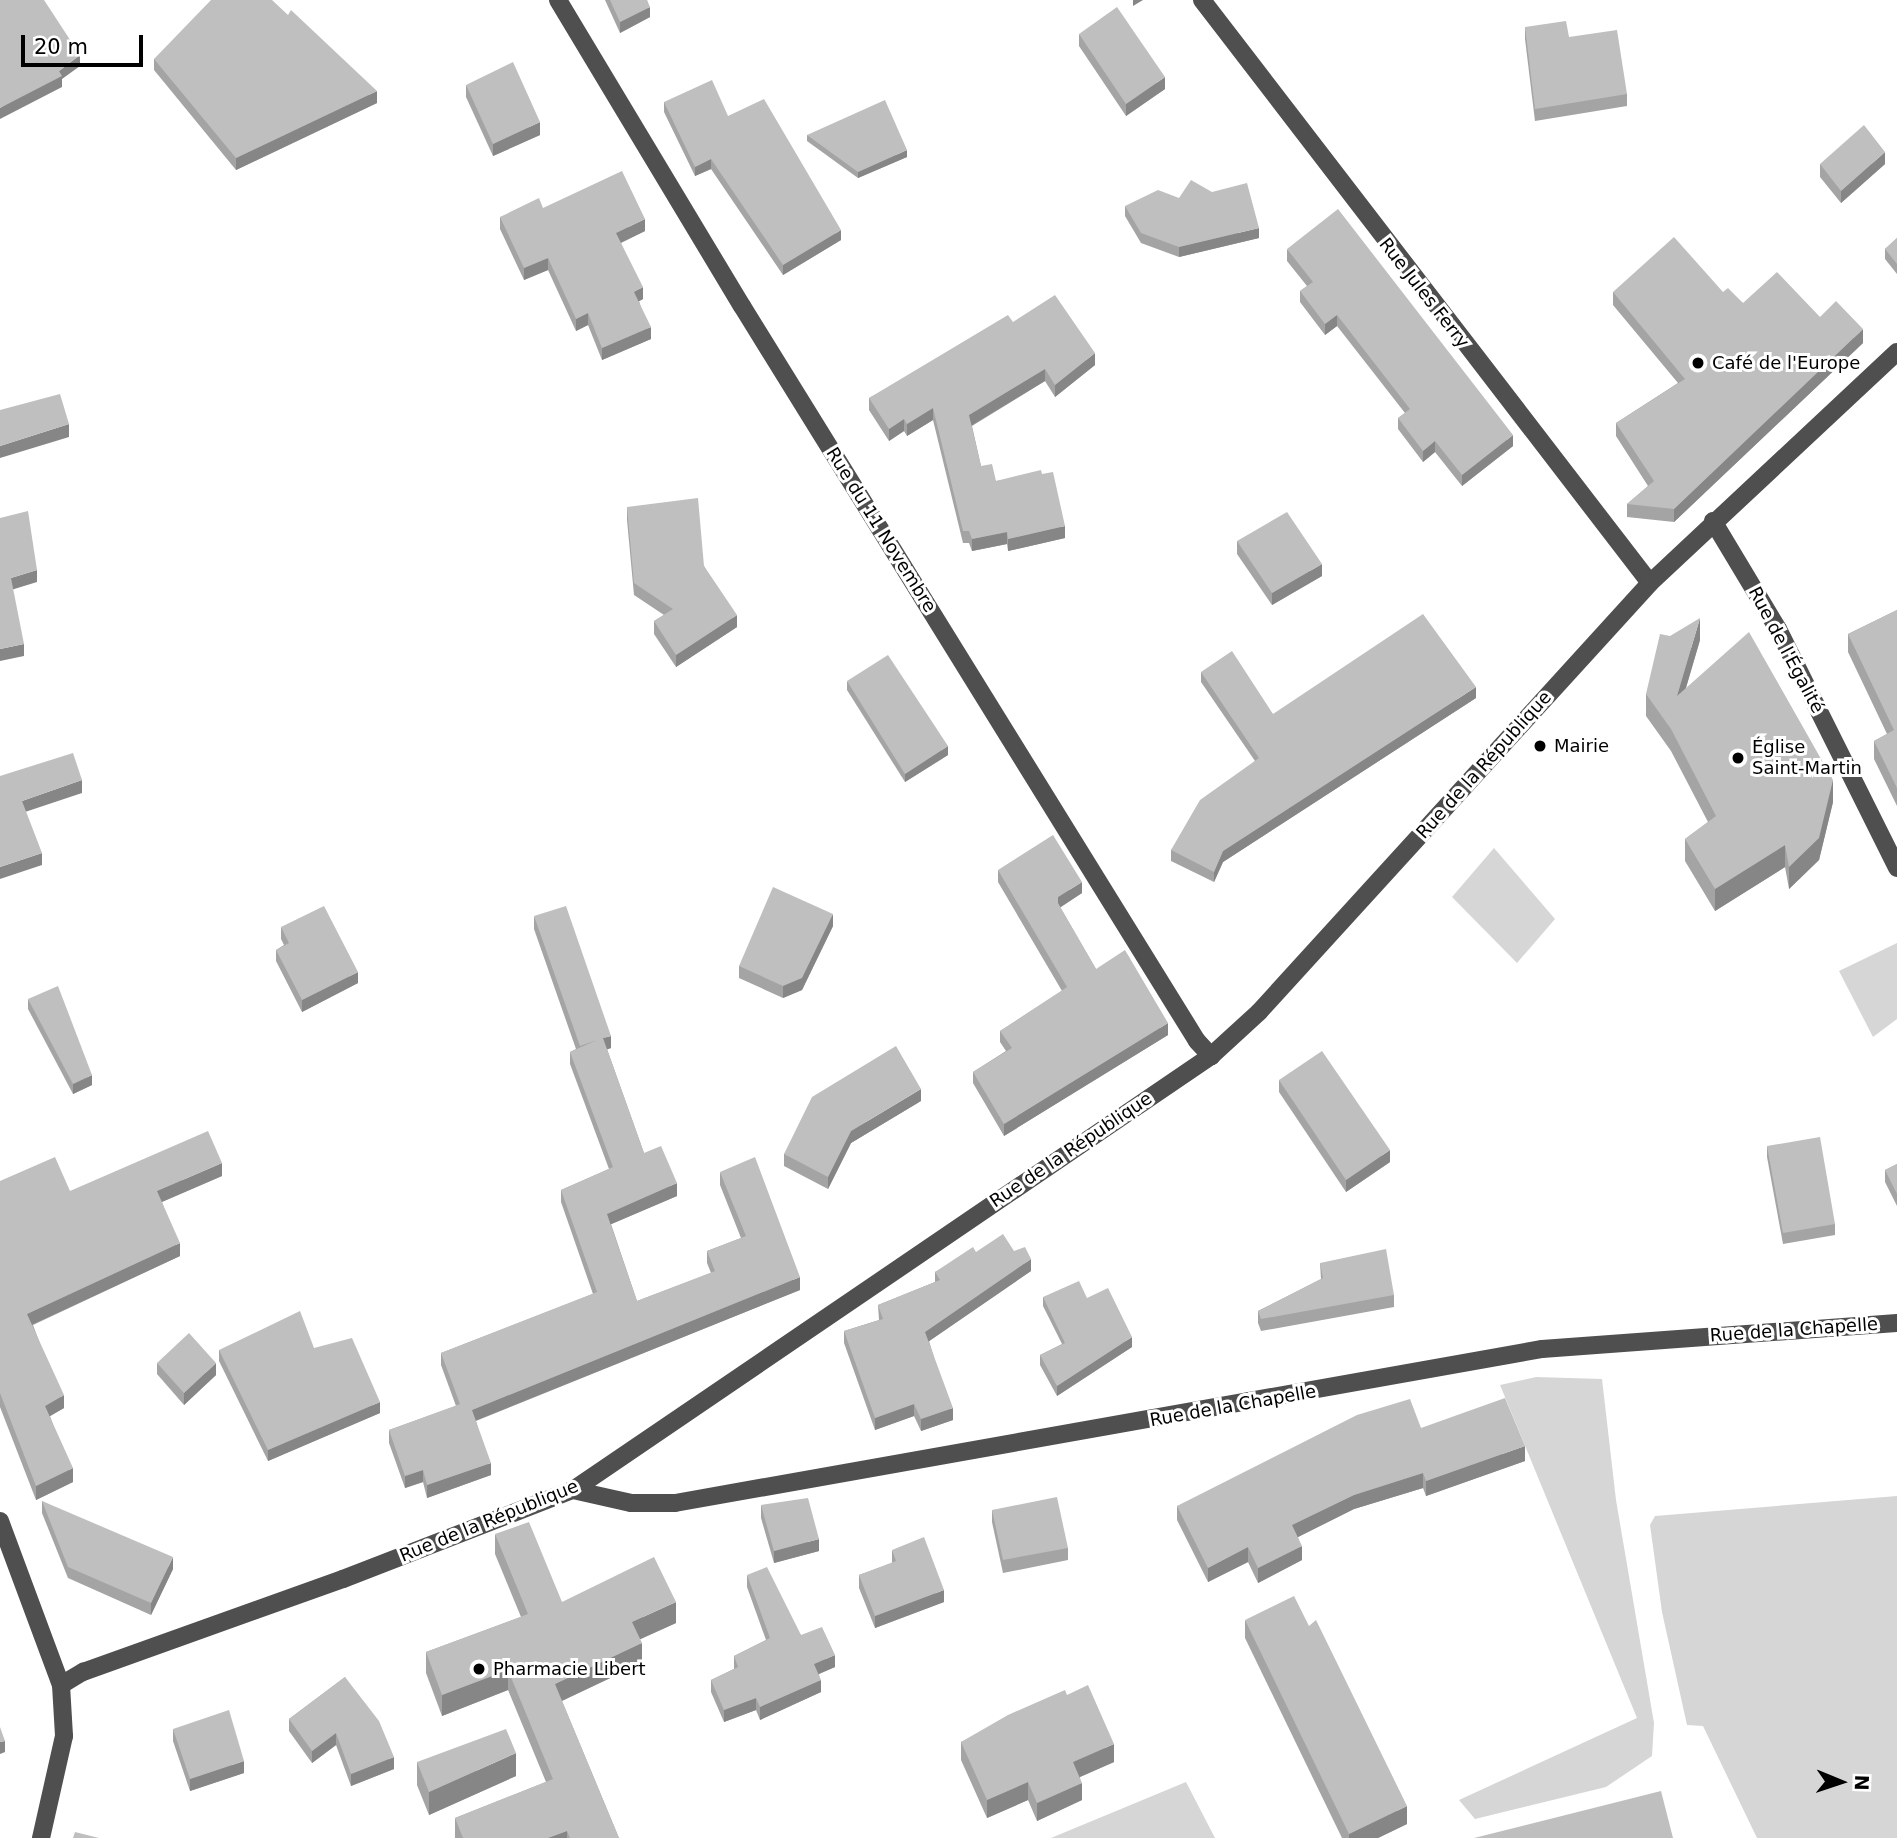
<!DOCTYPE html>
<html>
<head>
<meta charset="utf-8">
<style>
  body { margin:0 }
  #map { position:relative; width:1897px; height:1838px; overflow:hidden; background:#fff; font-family:"DejaVu Sans",sans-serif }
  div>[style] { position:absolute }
  .green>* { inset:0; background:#d6d6d6 }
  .minor>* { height:18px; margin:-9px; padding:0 9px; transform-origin:9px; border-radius:9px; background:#4f4f4f }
  .wall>* { inset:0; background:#a4a4a4 }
  .shaded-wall>* { inset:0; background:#868686 }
  .building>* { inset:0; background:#bfbfbf }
  .dots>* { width:19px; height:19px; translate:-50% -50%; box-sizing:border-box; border:4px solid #fff; border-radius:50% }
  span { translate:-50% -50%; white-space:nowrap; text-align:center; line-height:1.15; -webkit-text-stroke:6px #fff; paint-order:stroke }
  .street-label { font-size:18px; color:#000 }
  .poi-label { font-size:18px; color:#000 }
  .left { translate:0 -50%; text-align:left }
  .north { position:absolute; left:1806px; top:1747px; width:70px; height:70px; -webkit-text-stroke:5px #fff; paint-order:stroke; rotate:92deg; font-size:19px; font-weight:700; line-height:28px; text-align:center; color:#000 }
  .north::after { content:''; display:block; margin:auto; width:24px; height:32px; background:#000; clip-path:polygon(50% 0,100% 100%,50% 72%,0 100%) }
  .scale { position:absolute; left:21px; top:35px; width:122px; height:32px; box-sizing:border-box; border:4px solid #000; border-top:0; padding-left:9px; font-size:21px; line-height:24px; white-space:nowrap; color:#000; -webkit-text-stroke:5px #fff; paint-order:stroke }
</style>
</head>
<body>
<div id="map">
  <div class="green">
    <div style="clip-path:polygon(1494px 848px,1555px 919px,1517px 963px,1452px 897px)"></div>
    <div style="clip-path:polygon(1897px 943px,1897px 1019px,1873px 1037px,1839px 971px)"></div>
    <div style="clip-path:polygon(1536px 1377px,1602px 1379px,1616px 1500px,1654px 1723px,1652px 1756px,1606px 1787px,1475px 1819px,1459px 1800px,1637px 1718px,1500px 1385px)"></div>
    <div style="clip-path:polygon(1897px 1496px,1897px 1838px,1757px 1838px,1703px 1726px,1687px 1725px,1662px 1612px,1650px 1525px,1655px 1516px)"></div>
    <div style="clip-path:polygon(1186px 1782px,1215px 1838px,1051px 1838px)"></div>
  </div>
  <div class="minor">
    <div style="left:558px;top:0;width:357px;rotate:59deg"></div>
    <div style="left:742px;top:306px;width:864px;rotate:58.24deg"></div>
    <div style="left:1197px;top:1041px;width:21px;rotate:47deg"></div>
    <div style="left:1202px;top:0;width:735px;rotate:52.46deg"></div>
    <div style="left:1713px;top:521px;width:126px;rotate:59deg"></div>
    <div style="left:1778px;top:629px;width:267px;rotate:63.5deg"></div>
    <div style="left:573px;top:1490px;width:59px;rotate:12.6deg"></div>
    <div style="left:631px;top:1503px;width:44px"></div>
    <div style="left:675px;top:1503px;width:881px;rotate:-10.07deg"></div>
    <div style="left:1542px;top:1349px;width:356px;rotate:-4.2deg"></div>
    <div style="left:0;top:1521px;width:175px;rotate:69.6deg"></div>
    <div style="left:61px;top:1685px;width:51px;rotate:86.6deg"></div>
    <div style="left:64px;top:1736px;width:105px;rotate:102.7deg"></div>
    <div style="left:61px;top:1685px;width:26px;rotate:-31deg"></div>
    <div style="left:83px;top:1672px;width:276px;rotate:-19.7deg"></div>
    <div style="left:343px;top:1579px;width:247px;rotate:-21.2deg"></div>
    <div style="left:573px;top:1490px;width:772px;rotate:-34.23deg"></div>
    <div style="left:1211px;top:1056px;width:65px;rotate:-42.5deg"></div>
    <div style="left:1259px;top:1012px;width:580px;rotate:-47.65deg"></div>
    <div style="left:1650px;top:583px;width:338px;rotate:-43.1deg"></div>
  </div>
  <div class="wall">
    <div style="clip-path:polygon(605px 0,647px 0,650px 17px,620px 33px)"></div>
    <div style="clip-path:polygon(288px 15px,377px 103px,236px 170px,154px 70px,154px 59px)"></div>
    <div style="clip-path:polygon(1525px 27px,1569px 37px,1627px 94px,1627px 106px,1535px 121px,1525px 39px)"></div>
    <div style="clip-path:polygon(1079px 34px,1165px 89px,1126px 116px,1079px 46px)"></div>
    <div style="clip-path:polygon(466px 85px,540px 135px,493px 156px,466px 97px)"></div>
    <div style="clip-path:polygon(664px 102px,728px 116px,841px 240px,783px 275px,711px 169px,695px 176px,664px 112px)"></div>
    <div style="clip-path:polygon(807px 135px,907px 157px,858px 178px,807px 141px)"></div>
    <div style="clip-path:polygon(1820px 164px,1885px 164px,1841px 203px,1820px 177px)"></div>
    <div style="clip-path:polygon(1125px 206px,1259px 238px,1179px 257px,1141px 243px,1125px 216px)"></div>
    <div style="clip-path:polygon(543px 208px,645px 231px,621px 243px,643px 299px,639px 301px,651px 339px,602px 360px,588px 325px,576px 331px,548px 270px,524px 280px,500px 229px,500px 217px)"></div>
    <div style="clip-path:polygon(1897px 238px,1897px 274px,1885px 259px,1885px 249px)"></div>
    <div style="clip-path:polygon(1287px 249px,1513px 446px,1462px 486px,1435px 452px,1423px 462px,1398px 429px,1398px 418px,1405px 413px,1337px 326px,1325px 335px,1300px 302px,1300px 291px,1307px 286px,1287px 261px)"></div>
    <div style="clip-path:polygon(1613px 292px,1723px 292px,1743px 303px,1820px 317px,1863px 343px,1674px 522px,1627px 517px,1627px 504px,1648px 486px,1616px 436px,1616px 423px,1678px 383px,1613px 305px)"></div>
    <div style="clip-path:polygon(1013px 322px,1095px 365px,1055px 397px,1045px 381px,972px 426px,981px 466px,996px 481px,1042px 474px,1065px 538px,1008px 551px,1007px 544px,972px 551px,969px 543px,963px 543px,933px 420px,907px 436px,904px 431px,889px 441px,869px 410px,869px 398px)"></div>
    <div style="clip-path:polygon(627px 507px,704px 566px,737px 627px,676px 667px,654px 634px,654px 621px,664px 615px,634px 595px,627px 520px)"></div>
    <div style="clip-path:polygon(1237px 541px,1322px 576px,1272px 605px,1237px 554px)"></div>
    <div style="clip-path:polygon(1897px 610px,1897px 806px,1874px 759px,1874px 741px,1887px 734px,1848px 652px,1848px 634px)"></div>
    <div style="clip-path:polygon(1700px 640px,1686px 688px,1833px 802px,1819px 860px,1789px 889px,1785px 867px,1715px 911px,1685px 861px,1685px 839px,1708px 822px,1671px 751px,1646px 716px,1646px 694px)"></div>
    <div style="clip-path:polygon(1201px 672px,1273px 714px,1476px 698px,1223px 862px,1214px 882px,1171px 861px,1171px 850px,1255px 761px,1201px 682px)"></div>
    <div style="clip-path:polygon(847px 681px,948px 755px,905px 782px,847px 690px)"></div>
    <div style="clip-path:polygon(998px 870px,1082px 893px,1060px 907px,1096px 969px,1168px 1035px,1004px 1136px,973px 1083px,973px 1072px,1006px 1051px,1000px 1042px,1000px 1031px,1062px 991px,998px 882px)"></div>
    <div style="clip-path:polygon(534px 916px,611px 1048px,607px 1049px,644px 1153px,677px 1196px,611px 1224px,637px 1301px,711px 1273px,707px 1263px,707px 1251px,741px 1238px,720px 1185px,720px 1172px,800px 1290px,476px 1421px,491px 1475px,427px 1498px,423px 1482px,405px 1488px,389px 1443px,389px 1430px,456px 1406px,441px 1365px,441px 1353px,593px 1294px,561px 1202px,561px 1190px,609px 1169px,570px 1064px,570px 1052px,576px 1049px,534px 929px)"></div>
    <div style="clip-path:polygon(833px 926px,802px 990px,783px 998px,739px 978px,739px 966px)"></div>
    <div style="clip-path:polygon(281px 927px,358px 983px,302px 1012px,276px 961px,276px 950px,284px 945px,281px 939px)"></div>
    <div style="clip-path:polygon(28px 999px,92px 1085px,73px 1094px,28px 1009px)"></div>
    <div style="clip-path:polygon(1279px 1080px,1390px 1162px,1346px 1192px,1279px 1092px)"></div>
    <div style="clip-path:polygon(921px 1101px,851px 1143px,828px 1189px,784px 1166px,784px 1154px)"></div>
    <div style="clip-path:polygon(1767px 1146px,1835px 1224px,1835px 1235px,1783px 1244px,1767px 1157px)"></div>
    <div style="clip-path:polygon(1897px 1164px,1897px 1206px,1885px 1182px,1885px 1170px)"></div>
    <div style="clip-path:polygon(222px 1176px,162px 1202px,180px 1256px,33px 1325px,64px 1408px,50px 1416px,73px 1482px,36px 1500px,0 1407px,0 1181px,70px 1191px)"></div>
    <div style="clip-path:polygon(1014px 1251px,1031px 1271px,929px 1341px,953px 1420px,921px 1431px,914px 1416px,875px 1430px,844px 1343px,844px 1331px,879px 1320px,878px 1305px,935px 1282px,935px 1272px,976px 1252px)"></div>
    <div style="clip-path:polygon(1320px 1263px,1394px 1295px,1394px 1307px,1261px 1331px,1258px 1323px,1258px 1311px,1321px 1279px)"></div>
    <div style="clip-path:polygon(1043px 1297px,1087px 1298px,1132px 1347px,1057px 1396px,1040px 1365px,1040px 1355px,1062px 1344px,1043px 1306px)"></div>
    <div style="clip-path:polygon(314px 1348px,380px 1413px,268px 1461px,219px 1361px,219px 1350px)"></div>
    <div style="clip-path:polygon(157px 1363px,216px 1375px,184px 1405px,157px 1374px)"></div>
    <div style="clip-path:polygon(1421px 1428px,1525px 1461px,1426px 1496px,1423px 1488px,1354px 1509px,1298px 1537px,1302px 1560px,1258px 1583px,1248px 1562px,1208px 1582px,1177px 1520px,1177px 1506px)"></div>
    <div style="clip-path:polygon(42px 1501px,173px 1569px,151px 1615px,68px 1578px,42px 1513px)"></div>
    <div style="clip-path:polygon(761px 1505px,819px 1551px,774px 1563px,761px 1518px)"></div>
    <div style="clip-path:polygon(992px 1510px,1068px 1548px,1068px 1560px,1003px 1573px,992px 1522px)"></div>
    <div style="clip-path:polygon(495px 1534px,562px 1602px,676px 1623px,640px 1639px,642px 1663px,562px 1701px,619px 1838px,455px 1838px,455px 1818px,546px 1782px,508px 1690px,442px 1716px,426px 1673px,426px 1652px,521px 1617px,495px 1554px)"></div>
    <div style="clip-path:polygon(892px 1550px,944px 1602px,875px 1628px,859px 1588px,859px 1575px,892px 1563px)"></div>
    <div style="clip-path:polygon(747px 1575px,801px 1635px,835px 1667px,819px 1674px,821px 1692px,760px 1720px,756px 1710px,724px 1722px,711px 1692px,711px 1680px,734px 1669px,734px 1656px,766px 1640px,747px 1587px)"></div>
    <div style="clip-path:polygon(1245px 1620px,1407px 1824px,1378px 1838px,1342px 1838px,1245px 1638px)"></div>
    <div style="clip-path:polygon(345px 1677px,394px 1769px,351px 1786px,336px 1745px,312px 1763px,289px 1731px,289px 1719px)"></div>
    <div style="clip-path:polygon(1067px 1695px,1114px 1762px,1080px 1777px,1082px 1800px,1037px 1821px,1028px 1800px,987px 1818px,961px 1760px,961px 1742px)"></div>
    <div style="clip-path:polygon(173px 1729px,244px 1773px,190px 1791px,173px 1741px)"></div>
    <div style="clip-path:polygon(417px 1762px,516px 1776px,429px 1815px,417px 1785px)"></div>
  </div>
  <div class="shaded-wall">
    <div style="clip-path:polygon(1133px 0,1143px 0,1133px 6px)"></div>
    <div style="clip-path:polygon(650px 7px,650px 17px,620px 33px,620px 22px)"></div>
    <div style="clip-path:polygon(80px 55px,80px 66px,62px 79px,62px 87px,0 119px,0 108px,59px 71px)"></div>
    <div style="clip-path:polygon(1165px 77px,1165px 89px,1126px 116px,1126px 104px)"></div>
    <div style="clip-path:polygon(377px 91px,377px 103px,236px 170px,236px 158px)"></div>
    <div style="clip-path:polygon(540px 122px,540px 135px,493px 156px,493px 144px)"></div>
    <div style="clip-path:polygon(907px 150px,907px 157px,858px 178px,858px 172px)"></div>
    <div style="clip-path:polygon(1885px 152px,1885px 164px,1841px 203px,1841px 191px)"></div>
    <div style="clip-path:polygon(711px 159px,711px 169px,695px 176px,695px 167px)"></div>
    <div style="clip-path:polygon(645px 219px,645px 231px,616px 245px,616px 233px)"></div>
    <div style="clip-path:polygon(1259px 228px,1259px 238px,1179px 257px,1179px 247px)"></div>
    <div style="clip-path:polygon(841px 230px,841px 240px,783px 275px,783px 265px)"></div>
    <div style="clip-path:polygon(548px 258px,548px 270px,524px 280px,524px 268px)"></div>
    <div style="clip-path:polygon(643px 287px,643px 299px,634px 304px,634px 292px)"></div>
    <div style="clip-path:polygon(588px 313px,588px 325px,576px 331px,576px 319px)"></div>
    <div style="clip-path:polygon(1337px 315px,1337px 326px,1325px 335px,1325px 324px)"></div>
    <div style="clip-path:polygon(651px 327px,651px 339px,602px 360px,602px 348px)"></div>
    <div style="clip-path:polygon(1863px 329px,1863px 343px,1674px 522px,1674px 509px)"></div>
    <div style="clip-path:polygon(1095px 353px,1095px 365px,1055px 397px,1055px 385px)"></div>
    <div style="clip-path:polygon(1045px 369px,1045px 381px,969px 427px,969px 415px)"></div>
    <div style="clip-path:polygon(933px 408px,933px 420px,907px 436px,907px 424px)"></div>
    <div style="clip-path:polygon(904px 419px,904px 431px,889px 441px,889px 429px)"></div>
    <div style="clip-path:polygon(69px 424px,69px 437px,0 458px,0 446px)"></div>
    <div style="clip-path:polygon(1513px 435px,1513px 446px,1462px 486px,1462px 475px)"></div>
    <div style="clip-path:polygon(1435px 441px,1435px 452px,1423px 462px,1423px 451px)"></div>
    <div style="clip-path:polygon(1065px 526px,1065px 538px,1008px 551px,1008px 539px)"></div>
    <div style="clip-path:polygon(1007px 532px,1007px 544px,972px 551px,972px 539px)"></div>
    <div style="clip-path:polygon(1322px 564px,1322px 576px,1272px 605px,1272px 593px)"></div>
    <div style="clip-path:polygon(37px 570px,37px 582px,11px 590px,11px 578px)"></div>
    <div style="clip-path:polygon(737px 615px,737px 627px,676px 667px,676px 655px)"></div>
    <div style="clip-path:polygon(1700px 618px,1700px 640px,1677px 718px,1677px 696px)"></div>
    <div style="clip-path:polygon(24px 644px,24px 656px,0 661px,0 649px)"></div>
    <div style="clip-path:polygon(1476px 687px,1476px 698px,1223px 862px,1214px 882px,1214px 872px,1223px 851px)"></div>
    <div style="clip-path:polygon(948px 746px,948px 755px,905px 782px,905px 774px)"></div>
    <div style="clip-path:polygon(82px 780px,82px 793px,22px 813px,22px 801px)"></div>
    <div style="clip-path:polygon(1833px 780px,1833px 802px,1819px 860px,1789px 889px,1789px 867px)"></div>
    <div style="clip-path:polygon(1785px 845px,1785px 867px,1715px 911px,1715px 889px)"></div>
    <div style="clip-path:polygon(42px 853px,42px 865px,0 879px,0 867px)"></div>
    <div style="clip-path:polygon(1082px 882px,1082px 893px,1058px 909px,1058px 897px)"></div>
    <div style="clip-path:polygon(833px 914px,833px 926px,802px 990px,783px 998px,783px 986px)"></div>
    <div style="clip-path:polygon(358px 972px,358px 983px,302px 1012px,302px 1000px)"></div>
    <div style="clip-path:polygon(1168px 1023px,1168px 1035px,1004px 1136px,1004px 1124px)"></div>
    <div style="clip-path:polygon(611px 1036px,611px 1048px,603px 1051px,603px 1038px)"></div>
    <div style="clip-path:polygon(92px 1075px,92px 1085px,73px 1094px,73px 1084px)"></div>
    <div style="clip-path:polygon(921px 1089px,921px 1101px,851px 1143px,828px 1189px,828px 1177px,851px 1131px)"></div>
    <div style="clip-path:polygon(1390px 1150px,1390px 1162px,1346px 1192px,1346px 1180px)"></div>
    <div style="clip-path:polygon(222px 1163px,222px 1176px,157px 1204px,157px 1191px)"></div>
    <div style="clip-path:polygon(677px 1183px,677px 1196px,607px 1226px,607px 1214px)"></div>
    <div style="clip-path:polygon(180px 1243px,180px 1256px,27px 1327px,27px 1314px)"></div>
    <div style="clip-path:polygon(1031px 1259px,1031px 1271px,925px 1344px,925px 1332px)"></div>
    <div style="clip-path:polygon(800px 1277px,800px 1290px,472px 1422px,472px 1410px)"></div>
    <div style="clip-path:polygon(1132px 1337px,1132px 1347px,1057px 1396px,1057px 1386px)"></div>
    <div style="clip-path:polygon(216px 1363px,216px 1375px,184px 1405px,184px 1393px)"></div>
    <div style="clip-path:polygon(64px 1395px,64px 1408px,45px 1419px,45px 1406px)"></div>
    <div style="clip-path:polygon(380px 1402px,380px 1413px,268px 1461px,268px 1450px)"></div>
    <div style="clip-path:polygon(914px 1404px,914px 1416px,875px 1430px,875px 1418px)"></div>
    <div style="clip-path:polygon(953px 1408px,953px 1420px,921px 1431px,921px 1419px)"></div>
    <div style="clip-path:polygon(1525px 1446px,1525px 1461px,1426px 1496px,1426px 1481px)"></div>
    <div style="clip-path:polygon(491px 1463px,491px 1475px,427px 1498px,427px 1485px)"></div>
    <div style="clip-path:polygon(73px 1468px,73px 1482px,36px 1500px,36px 1486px)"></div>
    <div style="clip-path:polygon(423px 1470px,423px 1482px,405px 1488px,405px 1476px)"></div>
    <div style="clip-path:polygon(1423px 1473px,1423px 1488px,1354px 1509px,1292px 1540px,1292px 1525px,1354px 1495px)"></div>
    <div style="clip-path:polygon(819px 1539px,819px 1551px,774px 1563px,774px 1551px)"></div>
    <div style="clip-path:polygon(1302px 1546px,1302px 1560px,1258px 1583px,1258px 1568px)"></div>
    <div style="clip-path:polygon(1248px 1547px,1248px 1562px,1208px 1582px,1208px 1568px)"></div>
    <div style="clip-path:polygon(173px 1557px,173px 1569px,151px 1615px,151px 1603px)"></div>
    <div style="clip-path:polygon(944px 1590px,944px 1602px,875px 1628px,875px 1616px)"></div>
    <div style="clip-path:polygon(676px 1602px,676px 1623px,632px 1643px,632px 1622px)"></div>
    <div style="clip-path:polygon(642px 1643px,642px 1663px,555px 1704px,555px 1684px)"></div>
    <div style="clip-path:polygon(835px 1655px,835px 1667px,814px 1676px,814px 1664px)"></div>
    <div style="clip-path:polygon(508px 1670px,508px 1690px,442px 1716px,442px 1695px)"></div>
    <div style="clip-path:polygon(821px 1680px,821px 1692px,760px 1720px,760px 1707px)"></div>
    <div style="clip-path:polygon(756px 1698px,756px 1710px,724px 1722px,724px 1710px)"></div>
    <div style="clip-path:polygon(336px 1733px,336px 1745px,312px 1763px,312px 1751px)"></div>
    <div style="clip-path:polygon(5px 1741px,5px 1752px,0 1754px,0 1742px)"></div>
    <div style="clip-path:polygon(1114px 1744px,1114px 1762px,1073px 1780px,1073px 1762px)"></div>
    <div style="clip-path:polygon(516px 1753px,516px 1776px,429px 1815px,429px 1792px)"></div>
    <div style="clip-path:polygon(394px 1757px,394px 1769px,351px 1786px,351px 1774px)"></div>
    <div style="clip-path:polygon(244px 1761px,244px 1773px,190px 1791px,190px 1779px)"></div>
    <div style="clip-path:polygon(1028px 1782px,1028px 1800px,987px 1818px,987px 1800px)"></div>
    <div style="clip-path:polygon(1082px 1783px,1082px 1800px,1037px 1821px,1037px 1803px)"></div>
    <div style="clip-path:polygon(1407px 1806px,1407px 1824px,1378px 1838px,1349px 1838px,1349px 1834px)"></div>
    <div style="clip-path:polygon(567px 1831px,567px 1838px,548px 1838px)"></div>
  </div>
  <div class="building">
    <div style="clip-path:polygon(0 0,44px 0,80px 55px,59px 71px,62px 76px,0 108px)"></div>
    <div style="clip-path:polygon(211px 0,272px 0,288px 15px,291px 10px,377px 91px,236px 158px,154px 59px)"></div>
    <div style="clip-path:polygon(610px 0,647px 0,650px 7px,620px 22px)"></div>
    <div style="clip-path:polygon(1117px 7px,1165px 77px,1126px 104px,1079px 34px)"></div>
    <div style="clip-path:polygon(1566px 21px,1569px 37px,1617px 30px,1627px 94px,1535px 109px,1525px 27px)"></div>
    <div style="clip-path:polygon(513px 62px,540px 122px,493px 144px,466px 85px)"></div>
    <div style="clip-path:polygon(712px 80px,728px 116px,764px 99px,841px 230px,783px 265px,711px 159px,695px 167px,664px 102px)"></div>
    <div style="clip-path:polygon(885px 100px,907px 150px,858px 172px,807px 135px)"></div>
    <div style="clip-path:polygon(1864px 125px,1885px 152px,1841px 191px,1820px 164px)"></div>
    <div style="clip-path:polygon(622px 171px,645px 219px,616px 233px,643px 287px,634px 292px,651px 327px,602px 348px,588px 313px,576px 319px,548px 258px,524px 268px,500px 217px,539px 198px,543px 208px)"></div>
    <div style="clip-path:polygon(1191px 180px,1212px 192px,1247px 183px,1259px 228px,1179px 247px,1141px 233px,1125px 206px,1158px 190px,1179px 198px)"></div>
    <div style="clip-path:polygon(1338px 209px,1513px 435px,1462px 475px,1435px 441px,1423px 451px,1398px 418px,1410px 409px,1337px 315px,1325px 324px,1300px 291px,1313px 282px,1287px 249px)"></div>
    <div style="clip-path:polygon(1674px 237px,1723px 292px,1728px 288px,1743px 303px,1777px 272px,1820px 317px,1836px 301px,1863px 329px,1674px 509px,1627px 504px,1654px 481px,1616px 423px,1685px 379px,1613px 292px)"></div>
    <div style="clip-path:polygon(1897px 238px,1897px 264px,1885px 249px)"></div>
    <div style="clip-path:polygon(1055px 295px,1095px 353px,1055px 385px,1045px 369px,969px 415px,981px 466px,992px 464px,996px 481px,1041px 470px,1042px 474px,1053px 472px,1065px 526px,1008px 539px,1007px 532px,972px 539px,969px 531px,963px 531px,933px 408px,907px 424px,904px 419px,889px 429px,869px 398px,1008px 315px,1013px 322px)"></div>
    <div style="clip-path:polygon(60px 394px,69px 424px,0 446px,0 410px)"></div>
    <div style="clip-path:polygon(698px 498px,704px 566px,737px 615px,676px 655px,654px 621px,673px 609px,634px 583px,627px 507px)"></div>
    <div style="clip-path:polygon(28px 511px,37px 570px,11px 578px,24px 644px,0 649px,0 518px)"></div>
    <div style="clip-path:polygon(1287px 512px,1322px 564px,1272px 593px,1237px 541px)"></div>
    <div style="clip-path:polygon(1897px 610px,1897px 788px,1874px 741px,1894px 730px,1848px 634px)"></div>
    <div style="clip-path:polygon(1423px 614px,1476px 687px,1223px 851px,1214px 872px,1171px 850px,1200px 800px,1259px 758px,1201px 672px,1232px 651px,1273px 714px)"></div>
    <div style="clip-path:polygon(1700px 618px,1677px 696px,1749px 632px,1833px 780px,1819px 838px,1789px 867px,1785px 845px,1715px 889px,1685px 839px,1716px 816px,1671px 729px,1646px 694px,1660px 634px,1670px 636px)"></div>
    <div style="clip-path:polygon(888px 655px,948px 746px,905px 774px,847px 681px)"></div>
    <div style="clip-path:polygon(73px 753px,82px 780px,22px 801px,42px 853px,0 867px,0 776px)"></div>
    <div style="clip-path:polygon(1053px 835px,1082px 882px,1058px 897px,1058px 903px,1096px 969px,1125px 950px,1168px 1023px,1004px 1124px,973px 1072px,1012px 1048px,1000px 1031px,1067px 987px,998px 870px)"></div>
    <div style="clip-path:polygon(773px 887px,833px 914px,802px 978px,783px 986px,739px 966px)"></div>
    <div style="clip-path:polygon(324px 906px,358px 972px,302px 1000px,276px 950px,289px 943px,281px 927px)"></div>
    <div style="clip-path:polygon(566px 906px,611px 1036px,603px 1038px,644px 1153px,661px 1146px,677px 1183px,607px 1214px,637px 1301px,715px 1271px,707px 1251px,746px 1236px,720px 1172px,755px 1157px,800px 1277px,472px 1410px,491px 1463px,427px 1485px,423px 1470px,405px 1476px,389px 1430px,460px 1404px,441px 1353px,597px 1292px,561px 1190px,613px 1167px,570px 1052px,597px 1040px,580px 1046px,534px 916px)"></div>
    <div style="clip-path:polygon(58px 986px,92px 1075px,73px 1084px,28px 999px)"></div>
    <div style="clip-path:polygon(896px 1046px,921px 1089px,851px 1131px,828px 1177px,784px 1154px,812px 1097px)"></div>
    <div style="clip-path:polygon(1322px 1051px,1390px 1150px,1346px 1180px,1279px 1080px)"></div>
    <div style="clip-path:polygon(208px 1131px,222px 1163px,157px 1191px,180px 1243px,27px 1314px,64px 1395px,45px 1406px,73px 1468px,36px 1486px,0 1393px,0 1181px,55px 1157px,70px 1191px)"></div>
    <div style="clip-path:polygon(1820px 1137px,1835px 1224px,1783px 1233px,1767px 1146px)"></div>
    <div style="clip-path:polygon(1897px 1164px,1897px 1194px,1885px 1170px)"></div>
    <div style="clip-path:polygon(1003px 1234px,1014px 1251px,1025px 1247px,1031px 1259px,925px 1332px,953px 1408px,921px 1419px,914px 1404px,875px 1418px,844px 1331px,883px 1319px,878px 1305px,940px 1280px,935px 1272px,973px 1247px,976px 1252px)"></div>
    <div style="clip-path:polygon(1386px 1249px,1394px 1295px,1261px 1319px,1258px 1311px,1323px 1278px,1320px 1263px)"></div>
    <div style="clip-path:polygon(1079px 1281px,1087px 1298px,1108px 1288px,1132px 1337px,1057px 1386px,1040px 1355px,1065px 1343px,1043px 1297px)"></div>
    <div style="clip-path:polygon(300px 1311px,314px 1348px,352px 1338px,380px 1402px,268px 1450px,219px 1350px)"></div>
    <div style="clip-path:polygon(189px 1333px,216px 1363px,184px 1393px,157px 1363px)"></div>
    <div style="clip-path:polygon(1505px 1398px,1525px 1446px,1426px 1481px,1423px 1473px,1354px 1495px,1292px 1525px,1302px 1546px,1258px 1568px,1248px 1547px,1208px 1568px,1177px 1506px,1357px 1415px,1410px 1399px,1421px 1428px)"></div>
    <div style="clip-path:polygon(1057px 1497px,1068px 1548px,1003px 1560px,992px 1510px)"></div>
    <div style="clip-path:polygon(808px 1498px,819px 1539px,774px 1551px,761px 1505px)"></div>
    <div style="clip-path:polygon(42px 1501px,173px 1557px,151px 1603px,68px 1567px)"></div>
    <div style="clip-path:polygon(529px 1522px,562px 1602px,654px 1557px,676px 1602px,632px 1622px,642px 1643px,555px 1684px,619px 1838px,570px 1838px,567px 1831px,548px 1838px,463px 1838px,455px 1818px,553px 1779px,508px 1670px,442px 1695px,426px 1652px,528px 1614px,495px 1534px)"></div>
    <div style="clip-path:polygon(924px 1537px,944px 1590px,875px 1616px,859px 1575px,896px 1561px,892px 1550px)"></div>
    <div style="clip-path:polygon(767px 1567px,801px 1635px,822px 1627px,835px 1655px,814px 1664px,821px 1680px,760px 1707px,756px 1698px,724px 1710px,711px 1680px,738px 1667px,734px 1656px,770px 1638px,747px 1575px)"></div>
    <div style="clip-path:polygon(1294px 1596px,1309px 1626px,1316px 1620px,1407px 1806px,1349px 1834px,1245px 1620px)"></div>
    <div style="clip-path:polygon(345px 1677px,379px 1721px,394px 1757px,351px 1774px,336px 1733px,312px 1751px,289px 1719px)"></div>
    <div style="clip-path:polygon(1088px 1685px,1114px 1744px,1073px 1762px,1082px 1783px,1037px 1803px,1028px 1782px,987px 1800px,961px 1742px,1008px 1715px,1065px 1690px,1067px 1695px)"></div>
    <div style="clip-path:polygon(229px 1710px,244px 1761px,190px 1779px,173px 1729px)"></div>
    <div style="clip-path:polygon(0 1727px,5px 1741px,0 1742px)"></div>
    <div style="clip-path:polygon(506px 1729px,516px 1753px,429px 1792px,417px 1762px)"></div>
    <div style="clip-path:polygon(1661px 1791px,1673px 1838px,1474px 1838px)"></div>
    <div style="clip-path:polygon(75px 1832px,99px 1838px,73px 1838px)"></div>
  </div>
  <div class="dots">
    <div style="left:1698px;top:363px;background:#000"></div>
    <div style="left:1540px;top:746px;background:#000"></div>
    <div style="left:1738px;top:758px;background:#000"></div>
    <div style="left:479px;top:1669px;background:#000"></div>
  </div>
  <div class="street-label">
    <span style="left:1424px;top:293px;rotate:52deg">Rue Jules Ferry</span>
    <span style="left:881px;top:530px;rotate:58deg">Rue du 11 Novembre</span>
    <span style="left:1786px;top:650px;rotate:62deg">Rue de l'Égalité</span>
    <span style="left:1484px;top:765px;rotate:-48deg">Rue de la République</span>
    <span style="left:1071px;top:1150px;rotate:-34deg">Rue de la République</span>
    <span style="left:1794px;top:1330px;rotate:-4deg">Rue de la Chapelle</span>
    <span style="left:1233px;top:1406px;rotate:-10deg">Rue de la Chapelle</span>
    <span style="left:489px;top:1521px;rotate:-22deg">Rue de la République</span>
  </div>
  <div class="poi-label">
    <span class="left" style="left:1712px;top:363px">Café de l'Europe</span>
    <span class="left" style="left:1554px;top:746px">Mairie</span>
    <span class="left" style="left:1752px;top:758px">Église<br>Saint-Martin</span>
    <span class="left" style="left:493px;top:1669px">Pharmacie Libert</span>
  </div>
  <div class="north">N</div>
  <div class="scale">20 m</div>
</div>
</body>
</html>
